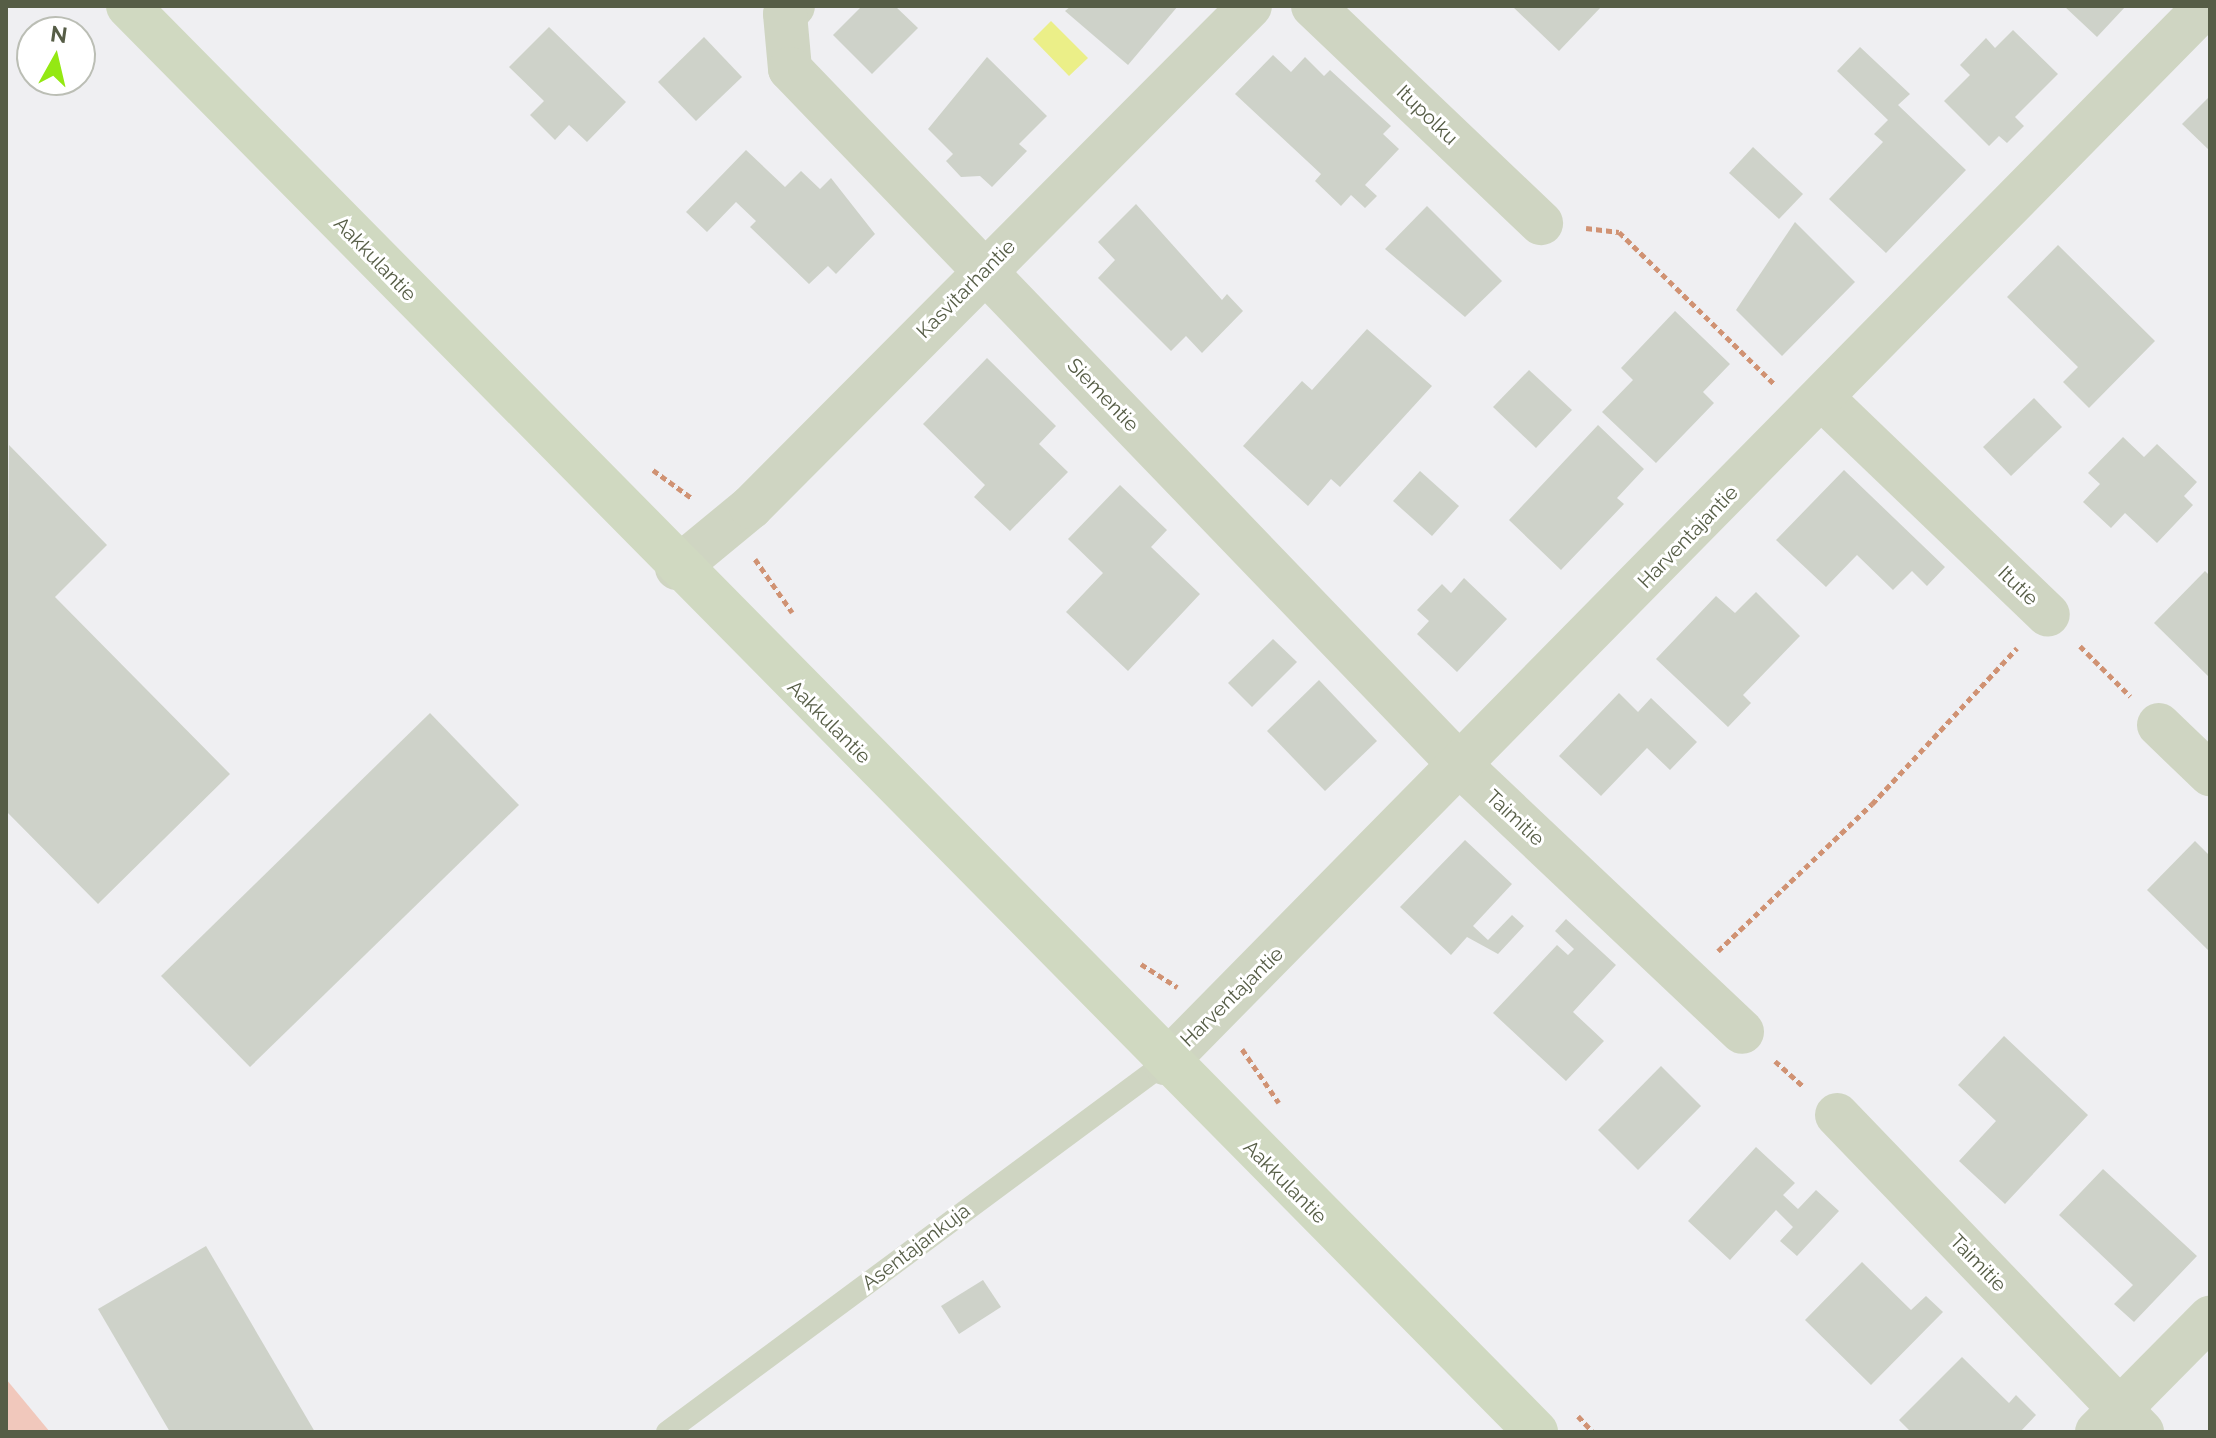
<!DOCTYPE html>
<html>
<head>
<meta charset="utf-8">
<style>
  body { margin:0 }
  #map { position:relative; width:2216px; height:1438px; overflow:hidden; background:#efeff2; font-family:Raleway,sans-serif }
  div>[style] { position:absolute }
  .green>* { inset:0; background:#f1c8bc }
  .water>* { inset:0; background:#ebef88 }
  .building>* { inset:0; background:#ced2c9 }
  .path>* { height:5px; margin-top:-2.5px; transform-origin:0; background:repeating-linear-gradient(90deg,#d09273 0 6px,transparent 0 10px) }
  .lane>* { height:22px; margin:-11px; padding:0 11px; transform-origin:11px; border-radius:11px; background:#cfd5c2 }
  .street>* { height:44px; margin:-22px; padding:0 22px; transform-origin:22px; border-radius:22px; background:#cfd5c2 }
  .secondary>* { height:44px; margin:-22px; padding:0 22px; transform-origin:22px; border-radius:22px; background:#d0d9c1 }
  span { translate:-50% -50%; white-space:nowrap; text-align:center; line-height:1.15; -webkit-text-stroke:6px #fff; paint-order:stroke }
  .street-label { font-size:20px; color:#565d46 }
  .frame { position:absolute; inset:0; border:8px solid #565d46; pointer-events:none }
  .north { position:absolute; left:16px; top:16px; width:80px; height:80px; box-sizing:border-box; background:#fff; border:2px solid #bbbeb5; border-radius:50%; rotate:8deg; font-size:22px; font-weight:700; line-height:32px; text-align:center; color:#565d46 }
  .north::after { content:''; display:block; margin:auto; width:28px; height:36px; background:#94e813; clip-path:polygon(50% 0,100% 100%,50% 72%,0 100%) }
</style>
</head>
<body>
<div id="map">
  <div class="green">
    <div style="clip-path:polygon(6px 1379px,50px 1432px,6px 1432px)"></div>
  </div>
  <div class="water">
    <div style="clip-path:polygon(1051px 21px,1088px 58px,1069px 76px,1033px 39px)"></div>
  </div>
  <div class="building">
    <div style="clip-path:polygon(862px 6px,895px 6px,918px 28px,872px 74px,833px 35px)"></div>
    <div style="clip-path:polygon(1071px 6px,1178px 6px,1128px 65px,1065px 11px)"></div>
    <div style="clip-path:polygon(1512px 6px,1602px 6px,1559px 51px)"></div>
    <div style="clip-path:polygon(2064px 6px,2126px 6px,2097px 37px)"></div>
    <div style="clip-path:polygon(549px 27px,626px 102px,587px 142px,569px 125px,555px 140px,530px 115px,544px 101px,509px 67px)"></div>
    <div style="clip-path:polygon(2013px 30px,2058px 74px,2015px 117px,2024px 126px,2007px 143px,1999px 136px,1989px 146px,1944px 101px,1970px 75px,1960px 65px,1986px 38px,1995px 48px)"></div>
    <div style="clip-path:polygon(704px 37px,742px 77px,696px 121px,658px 82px)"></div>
    <div style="clip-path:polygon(1860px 47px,1910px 94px,1898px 105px,1966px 170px,1886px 253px,1829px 199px,1883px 142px,1874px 134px,1888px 120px,1837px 71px)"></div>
    <div style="clip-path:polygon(1273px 55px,1291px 72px,1305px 57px,1324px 76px,1330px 70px,1391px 126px,1383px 134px,1399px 149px,1365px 185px,1377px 196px,1365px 208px,1351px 195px,1341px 206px,1315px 181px,1321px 174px,1235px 94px)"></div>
    <div style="clip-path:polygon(987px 57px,1047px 116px,1019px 144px,1027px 151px,992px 187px,980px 176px,961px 177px,946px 161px,953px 154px,928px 129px)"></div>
    <div style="clip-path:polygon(2210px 96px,2210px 151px,2182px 124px)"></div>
    <div style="clip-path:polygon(1753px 147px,1803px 194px,1779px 219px,1729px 173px)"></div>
    <div style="clip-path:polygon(746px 150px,785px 187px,801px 171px,820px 189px,831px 178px,875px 234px,836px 274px,828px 266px,809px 284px,750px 227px,756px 221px,736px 202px,707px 232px,686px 212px)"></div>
    <div style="clip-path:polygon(1136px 204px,1222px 300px,1227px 294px,1243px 311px,1202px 353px,1186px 336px,1171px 351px,1098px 278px,1115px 260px,1098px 242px)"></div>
    <div style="clip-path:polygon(1427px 206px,1502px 281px,1465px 317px,1385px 249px)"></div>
    <div style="clip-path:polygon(1795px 222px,1855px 282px,1782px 356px,1736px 310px)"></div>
    <div style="clip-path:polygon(2058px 245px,2155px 341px,2089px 408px,2063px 382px,2078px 367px,2007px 297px)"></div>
    <div style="clip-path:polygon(1675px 311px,1730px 364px,1703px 392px,1714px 403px,1656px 463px,1602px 412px,1633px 380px,1621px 368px)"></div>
    <div style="clip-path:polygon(1367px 329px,1432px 386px,1340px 487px,1331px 479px,1308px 506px,1243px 446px,1302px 381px,1312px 390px)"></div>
    <div style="clip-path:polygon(987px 358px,1056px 426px,1039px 444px,1068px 472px,1010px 531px,974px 497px,985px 485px,923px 424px)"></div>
    <div style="clip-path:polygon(1529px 370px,1572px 410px,1536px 448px,1493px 407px)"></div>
    <div style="clip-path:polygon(2034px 398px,2062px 427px,2011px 476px,1983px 447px)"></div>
    <div style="clip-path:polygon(1598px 425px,1644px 469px,1617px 498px,1624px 504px,1561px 570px,1509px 520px)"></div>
    <div style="clip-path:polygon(2123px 437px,2144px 457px,2157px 444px,2197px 482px,2184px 496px,2193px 505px,2157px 543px,2125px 513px,2111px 528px,2083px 502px,2100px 484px,2088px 473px)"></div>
    <div style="clip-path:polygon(9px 445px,107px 545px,55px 597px,230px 774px,98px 904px,6px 811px)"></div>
    <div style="clip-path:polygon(1844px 470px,1945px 567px,1927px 586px,1912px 571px,1893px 590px,1857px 555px,1826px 587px,1776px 540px)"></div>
    <div style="clip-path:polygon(1420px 471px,1459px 506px,1432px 536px,1393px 501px)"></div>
    <div style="clip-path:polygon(1120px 485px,1167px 530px,1151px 547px,1200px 594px,1128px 671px,1066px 612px,1103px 573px,1068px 539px)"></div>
    <div style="clip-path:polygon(2205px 571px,2210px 576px,2210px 678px,2154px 623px)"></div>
    <div style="clip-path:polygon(1464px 578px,1507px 619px,1457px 672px,1417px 634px,1429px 621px,1417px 610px,1442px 584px,1451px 593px)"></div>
    <div style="clip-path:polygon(1756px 592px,1800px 636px,1743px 695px,1751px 703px,1728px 727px,1656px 659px,1716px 596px,1735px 613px)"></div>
    <div style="clip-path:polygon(1273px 639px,1297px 662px,1252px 707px,1228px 683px)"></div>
    <div style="clip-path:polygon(1319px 680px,1377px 741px,1325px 791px,1267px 731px)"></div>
    <div style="clip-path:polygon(1619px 693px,1638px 712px,1651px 698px,1697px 742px,1670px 770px,1647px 748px,1601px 796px,1559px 756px)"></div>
    <div style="clip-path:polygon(430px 713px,519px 805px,250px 1067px,161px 976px)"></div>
    <div style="clip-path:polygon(1465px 840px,1512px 884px,1473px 926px,1488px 940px,1512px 915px,1524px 926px,1498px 954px,1467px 937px,1451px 955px,1400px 907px)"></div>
    <div style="clip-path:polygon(2195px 841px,2210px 856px,2210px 952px,2147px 890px)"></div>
    <div style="clip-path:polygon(1566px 919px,1616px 965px,1573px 1012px,1604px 1041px,1566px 1081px,1493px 1013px,1557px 945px,1568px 955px,1574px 949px,1555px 931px)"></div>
    <div style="clip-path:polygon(2004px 1036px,2088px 1115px,2005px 1204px,1959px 1161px,1996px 1121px,1958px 1085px)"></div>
    <div style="clip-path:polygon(1661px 1066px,1701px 1106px,1638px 1170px,1598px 1130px)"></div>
    <div style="clip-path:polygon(1756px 1147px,1795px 1183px,1783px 1195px,1798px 1209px,1816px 1190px,1839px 1211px,1797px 1256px,1780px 1241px,1793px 1227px,1776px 1210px,1730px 1260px,1688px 1221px)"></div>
    <div style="clip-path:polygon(2103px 1169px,2197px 1256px,2134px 1322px,2114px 1304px,2133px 1285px,2059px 1215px)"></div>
    <div style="clip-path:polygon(206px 1246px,315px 1432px,170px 1432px,98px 1309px)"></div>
    <div style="clip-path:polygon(1862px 1262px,1911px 1310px,1926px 1296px,1943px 1312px,1871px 1385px,1805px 1320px)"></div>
    <div style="clip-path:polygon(983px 1280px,1001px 1307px,959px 1334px,941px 1306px)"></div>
    <div style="clip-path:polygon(1962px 1357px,2009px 1403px,2016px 1395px,2036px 1415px,2020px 1432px,1911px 1432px,1899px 1420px)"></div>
  </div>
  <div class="path">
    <div style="left:1586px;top:228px;width:33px;rotate:7deg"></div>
    <div style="left:1619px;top:232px;width:217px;rotate:44.4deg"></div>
    <div style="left:653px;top:470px;width:49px;rotate:35.9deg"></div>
    <div style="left:755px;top:559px;width:65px;rotate:55.1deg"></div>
    <div style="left:2080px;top:646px;width:71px;rotate:45deg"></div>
    <div style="left:1718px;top:951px;width:213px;rotate:-43.7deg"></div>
    <div style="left:1872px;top:804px;width:213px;rotate:-47.1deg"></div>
    <div style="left:1141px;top:964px;width:43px;rotate:32.6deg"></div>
    <div style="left:1242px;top:1049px;width:65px;rotate:55.6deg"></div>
    <div style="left:1775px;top:1061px;width:38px;rotate:42deg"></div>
    <div style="left:1578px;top:1416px;width:22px;rotate:47deg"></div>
  </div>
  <div class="lane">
    <div style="left:667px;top:1432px;width:620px;rotate:-36.54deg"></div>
  </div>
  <div class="street">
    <div style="left:793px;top:6px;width:11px;rotate:135deg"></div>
    <div style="left:785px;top:14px;width:55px;rotate:84.8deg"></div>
    <div style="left:790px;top:69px;width:970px;rotate:46.09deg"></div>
    <div style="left:1463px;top:768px;width:384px;rotate:43.4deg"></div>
    <div style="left:1313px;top:6px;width:315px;rotate:43.6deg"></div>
    <div style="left:1824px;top:400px;width:310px;rotate:43.8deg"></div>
    <div style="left:677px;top:568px;width:96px;rotate:-39.5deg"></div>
    <div style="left:751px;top:507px;width:707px;rotate:-45.11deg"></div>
    <div style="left:2159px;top:725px;width:71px;rotate:43.9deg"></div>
    <div style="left:1165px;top:1063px;width:1484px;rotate:-45.44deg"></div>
    <div style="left:1837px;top:1115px;width:440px;rotate:46.1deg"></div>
    <div style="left:2097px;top:1432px;width:161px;rotate:-45.3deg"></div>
  </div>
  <div class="secondary">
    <div style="left:128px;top:6px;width:2004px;rotate:45.36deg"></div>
  </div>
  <div class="street-label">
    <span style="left:1427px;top:115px;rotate:44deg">Itupolku</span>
    <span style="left:375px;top:259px;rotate:46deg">Aakkulantie</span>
    <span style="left:966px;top:289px;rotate:-45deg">Kasvitarhantie</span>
    <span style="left:1103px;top:395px;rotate:46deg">Siementie</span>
    <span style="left:1688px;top:537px;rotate:-46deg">Harventajantie</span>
    <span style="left:2018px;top:586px;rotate:44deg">Itutie</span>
    <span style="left:829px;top:722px;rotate:45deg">Aakkulantie</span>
    <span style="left:1515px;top:818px;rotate:43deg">Taimitie</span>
    <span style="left:1232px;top:997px;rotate:-44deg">Harventajantie</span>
    <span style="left:1285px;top:1182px;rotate:45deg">Aakkulantie</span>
    <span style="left:916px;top:1247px;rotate:-37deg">Asentajankuja</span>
    <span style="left:1978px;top:1263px;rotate:46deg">Taimitie</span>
  </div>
  <div class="frame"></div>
  <div class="north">N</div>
</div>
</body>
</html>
